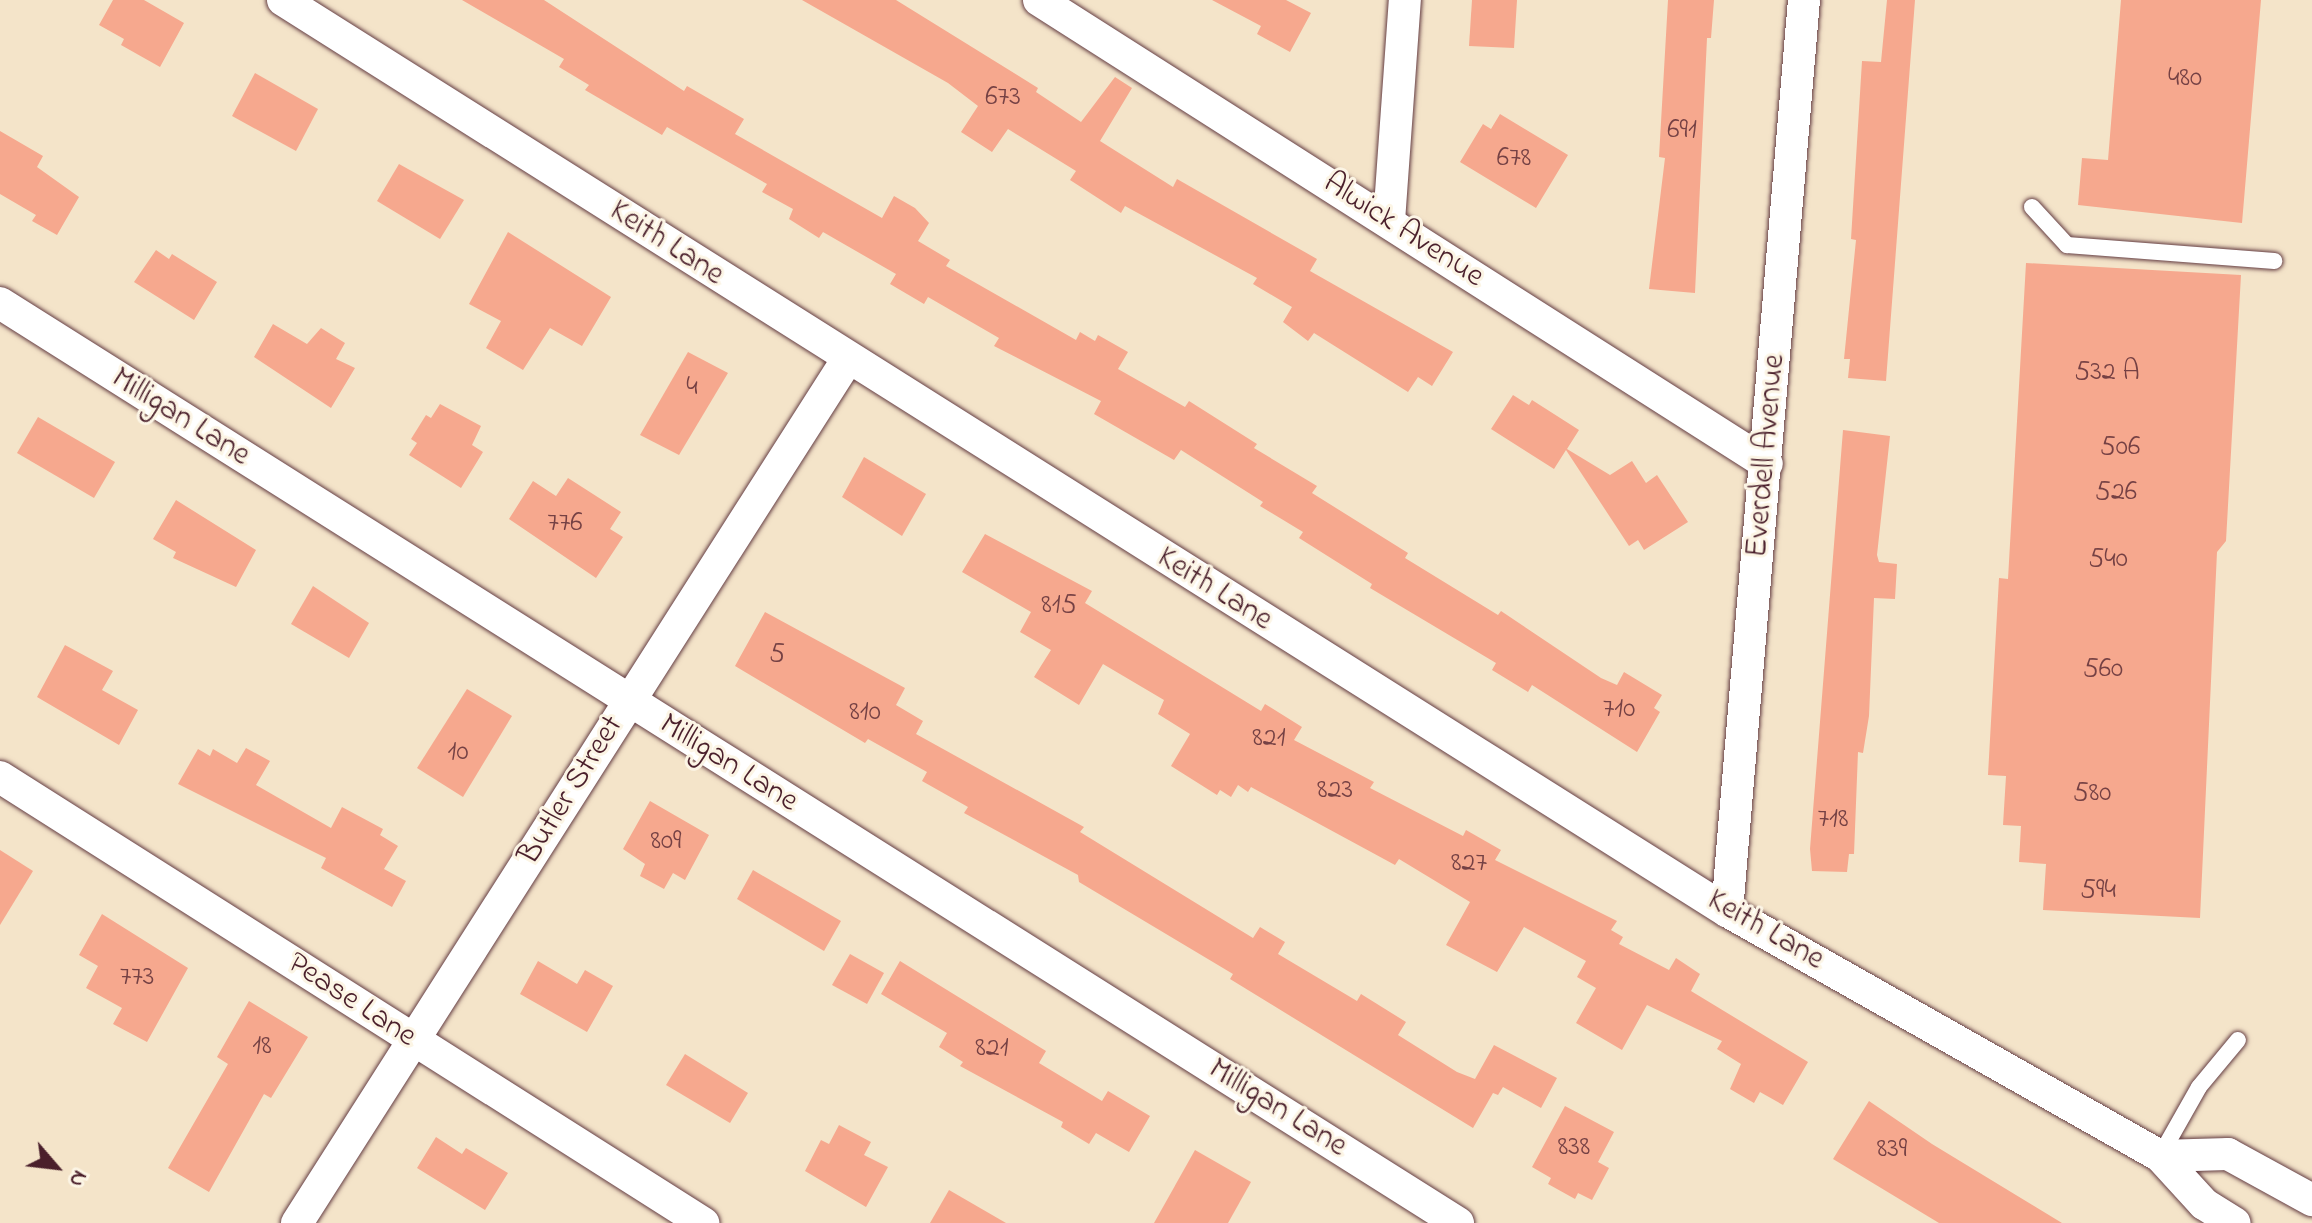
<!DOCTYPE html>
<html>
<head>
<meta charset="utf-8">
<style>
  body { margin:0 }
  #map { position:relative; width:2312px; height:1223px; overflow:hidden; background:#f4e4c9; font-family:"Indie Flower",sans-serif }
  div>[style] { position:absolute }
  .building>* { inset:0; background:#f6a88e }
  .roads { filter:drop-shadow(0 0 2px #643d43) drop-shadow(0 0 2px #643d43) }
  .service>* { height:16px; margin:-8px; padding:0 8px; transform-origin:8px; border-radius:8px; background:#fff }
  .minor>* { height:32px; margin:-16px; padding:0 16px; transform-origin:16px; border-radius:16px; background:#fff }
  span { translate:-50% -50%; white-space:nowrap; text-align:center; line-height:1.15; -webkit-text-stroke:6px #fcf5e5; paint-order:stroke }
  .number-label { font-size:28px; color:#754144 }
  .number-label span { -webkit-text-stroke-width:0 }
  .street-label { font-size:32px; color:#4a1f2b }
  .north { position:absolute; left:16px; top:1127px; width:80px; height:80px; -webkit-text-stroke:6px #fcf5e5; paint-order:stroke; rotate:118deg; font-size:22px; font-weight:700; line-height:32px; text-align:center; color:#4a1f2b }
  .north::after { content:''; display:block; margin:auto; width:28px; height:36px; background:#4a1f2b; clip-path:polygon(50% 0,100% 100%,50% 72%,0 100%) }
</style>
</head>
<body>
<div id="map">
  <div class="building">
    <div style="clip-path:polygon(113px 0,144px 0,184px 23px,160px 67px,121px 45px,124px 39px,99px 25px)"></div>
    <div style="clip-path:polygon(462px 0,544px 0,684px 91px,687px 86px,744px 119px,735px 134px,882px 218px,894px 196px,915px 208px,929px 223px,918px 241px,950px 260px,946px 266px,1076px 340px,1080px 332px,1095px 341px,1098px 335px,1128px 352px,1118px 369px,1185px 407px,1189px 401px,1257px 444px,1254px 448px,1317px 486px,1312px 493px,1408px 553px,1405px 558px,1498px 615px,1501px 611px,1601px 678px,1617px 685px,1624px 672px,1662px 695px,1654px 708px,1660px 712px,1637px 752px,1532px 685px,1528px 692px,1492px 670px,1496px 663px,1370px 588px,1372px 584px,1299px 538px,1303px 532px,1260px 506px,1263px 502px,1181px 450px,1174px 460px,1094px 414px,1101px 401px,994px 346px,999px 338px,928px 297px,924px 304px,890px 284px,896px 274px,823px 232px,819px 238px,789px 219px,793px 209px,762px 192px,767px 184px,667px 127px,662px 135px,585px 90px,589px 85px,559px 67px,564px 59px)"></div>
    <div style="clip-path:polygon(802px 0,896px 0,1038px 88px,1036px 92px,1081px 122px,1115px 77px,1132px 88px,1100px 141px,1173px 187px,1177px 179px,1317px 259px,1310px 271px,1453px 352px,1432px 386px,1418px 377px,1408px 392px,1314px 333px,1308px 341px,1283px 322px,1292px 307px,1253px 284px,1257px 278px,1125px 206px,1121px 213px,1070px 180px,1076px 171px,1008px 129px,992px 152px,961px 132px,978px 106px,948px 83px)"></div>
    <div style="clip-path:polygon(1212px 0,1286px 0,1311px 13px,1290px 52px,1257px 34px,1261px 26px)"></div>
    <div style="clip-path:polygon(1472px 0,1517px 0,1514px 48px,1469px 46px)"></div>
    <div style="clip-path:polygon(1668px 0,1714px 0,1711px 38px,1707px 38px,1695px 293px,1649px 289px,1665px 158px,1659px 157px)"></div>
    <div style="clip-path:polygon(1887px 0,1915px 0,1886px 381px,1848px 378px,1850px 359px,1844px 359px,1856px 240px,1851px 239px,1862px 61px,1881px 62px)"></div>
    <div style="clip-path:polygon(2121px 0,2261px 0,2242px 223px,2078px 205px,2082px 158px,2108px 160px)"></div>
    <div style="clip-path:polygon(255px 73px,318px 109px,296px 151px,232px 116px)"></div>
    <div style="clip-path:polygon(1500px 114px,1568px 155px,1536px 208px,1460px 162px,1483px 124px,1491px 129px)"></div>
    <div style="clip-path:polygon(0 131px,43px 156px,37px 167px,79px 197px,57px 235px,32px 221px,36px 215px,0 194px)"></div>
    <div style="clip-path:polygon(399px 164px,464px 200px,440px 239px,377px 201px)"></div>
    <div style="clip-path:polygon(508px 232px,611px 297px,582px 346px,550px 328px,523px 370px,486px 348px,501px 321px,469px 304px)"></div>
    <div style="clip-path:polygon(156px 250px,169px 259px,172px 254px,217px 282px,194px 320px,134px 282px)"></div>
    <div style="clip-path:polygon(2026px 263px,2241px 275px,2226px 541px,2217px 552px,2200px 918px,2043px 910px,2046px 864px,2019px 862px,2021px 826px,2003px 825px,2006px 776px,1988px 775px,1999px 578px,2008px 579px)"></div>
    <div style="clip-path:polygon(273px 324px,307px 344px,321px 328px,345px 343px,336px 359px,355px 368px,331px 408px,254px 357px)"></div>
    <div style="clip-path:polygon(688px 352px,728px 373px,679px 455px,640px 435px)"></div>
    <div style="clip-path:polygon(1513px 395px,1529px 405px,1532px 400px,1579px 430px,1567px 449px,1610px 475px,1632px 461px,1646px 483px,1657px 475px,1688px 522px,1644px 550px,1638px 540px,1629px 546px,1566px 450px,1554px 469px,1491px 429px)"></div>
    <div style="clip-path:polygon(440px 404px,481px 426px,472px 445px,483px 452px,461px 488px,409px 455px,417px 443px,411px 439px,426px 415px,431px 418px)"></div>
    <div style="clip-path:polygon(38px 417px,115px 462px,94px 498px,17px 453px)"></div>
    <div style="clip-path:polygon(1843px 430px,1890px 436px,1877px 555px,1879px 562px,1897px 564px,1895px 599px,1874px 598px,1869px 716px,1863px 753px,1858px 752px,1854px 854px,1849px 854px,1847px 872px,1812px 871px,1810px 849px)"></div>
    <div style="clip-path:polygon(864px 457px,926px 494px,902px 536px,842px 497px)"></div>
    <div style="clip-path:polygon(568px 478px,621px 512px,610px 529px,623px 537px,596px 578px,509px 519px,533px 481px,556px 496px)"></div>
    <div style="clip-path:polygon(176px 500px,256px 550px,236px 587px,173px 558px,176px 552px,153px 539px)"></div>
    <div style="clip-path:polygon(985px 534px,1092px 591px,1085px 603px,1261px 711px,1265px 704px,1302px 727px,1294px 740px,1374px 782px,1370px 788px,1463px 836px,1466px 830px,1501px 850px,1495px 860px,1617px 921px,1611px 930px,1623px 937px,1619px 944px,1669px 970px,1676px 958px,1700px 974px,1691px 991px,1808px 1062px,1783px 1105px,1760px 1092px,1754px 1103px,1730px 1089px,1741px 1064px,1717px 1049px,1722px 1041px,1647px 1005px,1622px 1050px,1576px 1023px,1596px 988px,1577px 977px,1586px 961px,1524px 927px,1497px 972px,1446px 945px,1470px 902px,1399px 859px,1395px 865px,1251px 787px,1248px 792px,1238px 785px,1231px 797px,1220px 790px,1217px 795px,1171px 766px,1190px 734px,1158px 714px,1164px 700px,1103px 664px,1079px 705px,1034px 677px,1051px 650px,1020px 632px,1031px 612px,962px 572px)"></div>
    <div style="clip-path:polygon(313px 586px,369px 623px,349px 658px,291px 624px)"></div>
    <div style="clip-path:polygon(765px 612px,905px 688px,896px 705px,923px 721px,916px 734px,1084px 827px,1080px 832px,1253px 938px,1260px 927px,1285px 942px,1278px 954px,1357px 1001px,1361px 994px,1406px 1022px,1398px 1035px,1457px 1072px,1475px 1079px,1494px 1045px,1557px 1078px,1541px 1108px,1503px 1087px,1498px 1095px,1493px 1093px,1473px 1128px,1230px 979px,1233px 974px,1079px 882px,1078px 875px,964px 813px,968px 807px,922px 781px,927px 772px,868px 739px,865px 743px,735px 666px)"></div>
    <div style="clip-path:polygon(65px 645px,113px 671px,102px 690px,138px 710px,119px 745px,37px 697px)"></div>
    <div style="clip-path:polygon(467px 689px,512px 716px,463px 797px,417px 768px)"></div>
    <div style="clip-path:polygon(246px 748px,270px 761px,256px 785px,331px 828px,342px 807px,383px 829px,380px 835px,398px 846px,384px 869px,406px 881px,392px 907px,321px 868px,326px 858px,178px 784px,198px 749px,210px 756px,213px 749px,237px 763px)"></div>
    <div style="clip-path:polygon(650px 801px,709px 835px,685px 880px,673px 873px,664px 889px,640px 876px,645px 864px,623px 849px)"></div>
    <div style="clip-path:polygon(0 850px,33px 871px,0 925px)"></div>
    <div style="clip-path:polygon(753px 870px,841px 921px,824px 951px,737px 899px)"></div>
    <div style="clip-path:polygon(102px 914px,188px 968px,147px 1042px,113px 1024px,122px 1008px,86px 988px,98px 966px,79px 955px)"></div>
    <div style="clip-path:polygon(850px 954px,884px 973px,867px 1004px,832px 985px)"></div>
    <div style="clip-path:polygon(538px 961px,577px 984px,585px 970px,613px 986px,587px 1032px,520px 994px)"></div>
    <div style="clip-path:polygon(900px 961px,1046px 1051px,1039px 1063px,1102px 1101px,1108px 1091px,1150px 1116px,1129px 1152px,1096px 1133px,1089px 1144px,1061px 1127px,1063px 1122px,960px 1066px,963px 1062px,939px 1047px,947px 1033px,881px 994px)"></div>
    <div style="clip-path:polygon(249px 1001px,308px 1037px,271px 1098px,264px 1094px,209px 1192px,168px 1168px,228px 1064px,217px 1057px)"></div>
    <div style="clip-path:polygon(685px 1054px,748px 1093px,730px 1123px,666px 1085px)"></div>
    <div style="clip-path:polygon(1869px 1101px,1932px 1144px,2062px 1223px,1939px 1223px,1833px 1159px)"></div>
    <div style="clip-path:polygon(1565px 1106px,1614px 1132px,1598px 1162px,1609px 1168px,1592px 1200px,1578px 1193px,1575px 1199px,1548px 1184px,1551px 1178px,1532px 1167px)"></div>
    <div style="clip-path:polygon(839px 1125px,871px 1142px,864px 1155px,888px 1167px,866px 1207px,805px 1171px,821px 1140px,829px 1144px)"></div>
    <div style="clip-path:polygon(436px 1137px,462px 1154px,466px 1148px,508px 1173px,485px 1210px,417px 1168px)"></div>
    <div style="clip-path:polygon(1195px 1150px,1251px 1182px,1228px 1223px,1154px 1223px)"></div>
    <div style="clip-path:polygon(949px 1190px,1006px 1223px,930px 1223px)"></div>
  </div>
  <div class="roads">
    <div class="service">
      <div style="left:2032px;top:207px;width:52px;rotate:47.4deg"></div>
      <div style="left:2067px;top:245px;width:208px;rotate:4.4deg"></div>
      <div style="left:2160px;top:1156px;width:79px;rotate:-60.5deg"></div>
      <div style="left:2199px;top:1087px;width:61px;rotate:-50.3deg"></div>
    </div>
    <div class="minor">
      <div style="left:283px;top:0;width:1707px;rotate:32.25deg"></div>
      <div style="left:1727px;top:911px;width:498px;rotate:29.5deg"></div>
      <div style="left:2160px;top:1156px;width:65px;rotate:47.5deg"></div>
      <div style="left:2204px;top:1204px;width:36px;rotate:32deg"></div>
      <div style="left:1039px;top:0;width:863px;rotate:32.51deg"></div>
      <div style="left:1389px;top:221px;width:222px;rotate:-85.9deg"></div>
      <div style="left:0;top:303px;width:1724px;rotate:32.25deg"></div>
      <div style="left:0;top:777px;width:833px;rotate:32.39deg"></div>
      <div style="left:1727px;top:911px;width:914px;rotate:-85.17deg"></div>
      <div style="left:2160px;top:1156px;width:68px;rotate:-1.7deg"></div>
      <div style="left:2228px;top:1154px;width:96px;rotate:28.7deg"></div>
      <div style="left:297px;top:1223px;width:1023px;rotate:-57.49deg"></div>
    </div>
  </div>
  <div class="number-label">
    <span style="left:2185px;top:79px">480</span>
    <span style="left:1003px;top:98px">673</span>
    <span style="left:1682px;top:131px">691</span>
    <span style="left:1514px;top:159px">678</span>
    <span style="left:2107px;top:373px">532 A</span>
    <span style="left:692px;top:388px">4</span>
    <span style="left:2120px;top:448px">506</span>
    <span style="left:2116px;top:493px">526</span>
    <span style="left:565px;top:524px">776</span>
    <span style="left:2108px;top:560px">540</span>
    <span style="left:1059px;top:606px">815</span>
    <span style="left:777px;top:655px">5</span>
    <span style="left:2103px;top:670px">560</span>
    <span style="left:1619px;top:710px">710</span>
    <span style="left:865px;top:713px">810</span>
    <span style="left:1269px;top:739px">821</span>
    <span style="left:458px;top:753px">10</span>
    <span style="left:1335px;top:791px">823</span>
    <span style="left:2092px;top:794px">580</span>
    <span style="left:1833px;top:820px">718</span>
    <span style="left:666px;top:842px">809</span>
    <span style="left:1469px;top:864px">827</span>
    <span style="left:2098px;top:891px">594</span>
    <span style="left:137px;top:978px">773</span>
    <span style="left:262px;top:1047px">18</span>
    <span style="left:992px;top:1049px">821</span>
    <span style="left:1574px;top:1148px">838</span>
    <span style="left:1892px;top:1150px">839</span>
  </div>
  <div class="street-label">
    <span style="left:1403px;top:231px;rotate:33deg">Alwick Avenue</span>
    <span style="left:666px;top:244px;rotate:33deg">Keith Lane</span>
    <span style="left:180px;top:418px;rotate:32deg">Milligan Lane</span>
    <span style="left:1767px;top:456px;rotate:-85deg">Everdell Avenue</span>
    <span style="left:1214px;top:590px;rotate:32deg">Keith Lane</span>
    <span style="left:728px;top:764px;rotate:32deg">Milligan Lane</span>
    <span style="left:572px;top:791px;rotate:-58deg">Butler Street</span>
    <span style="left:1765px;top:931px;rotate:30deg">Keith Lane</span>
    <span style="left:351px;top:1001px;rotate:33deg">Pease Lane</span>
    <span style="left:1277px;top:1109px;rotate:32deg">Milligan Lane</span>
  </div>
  <div class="north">N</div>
</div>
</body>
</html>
